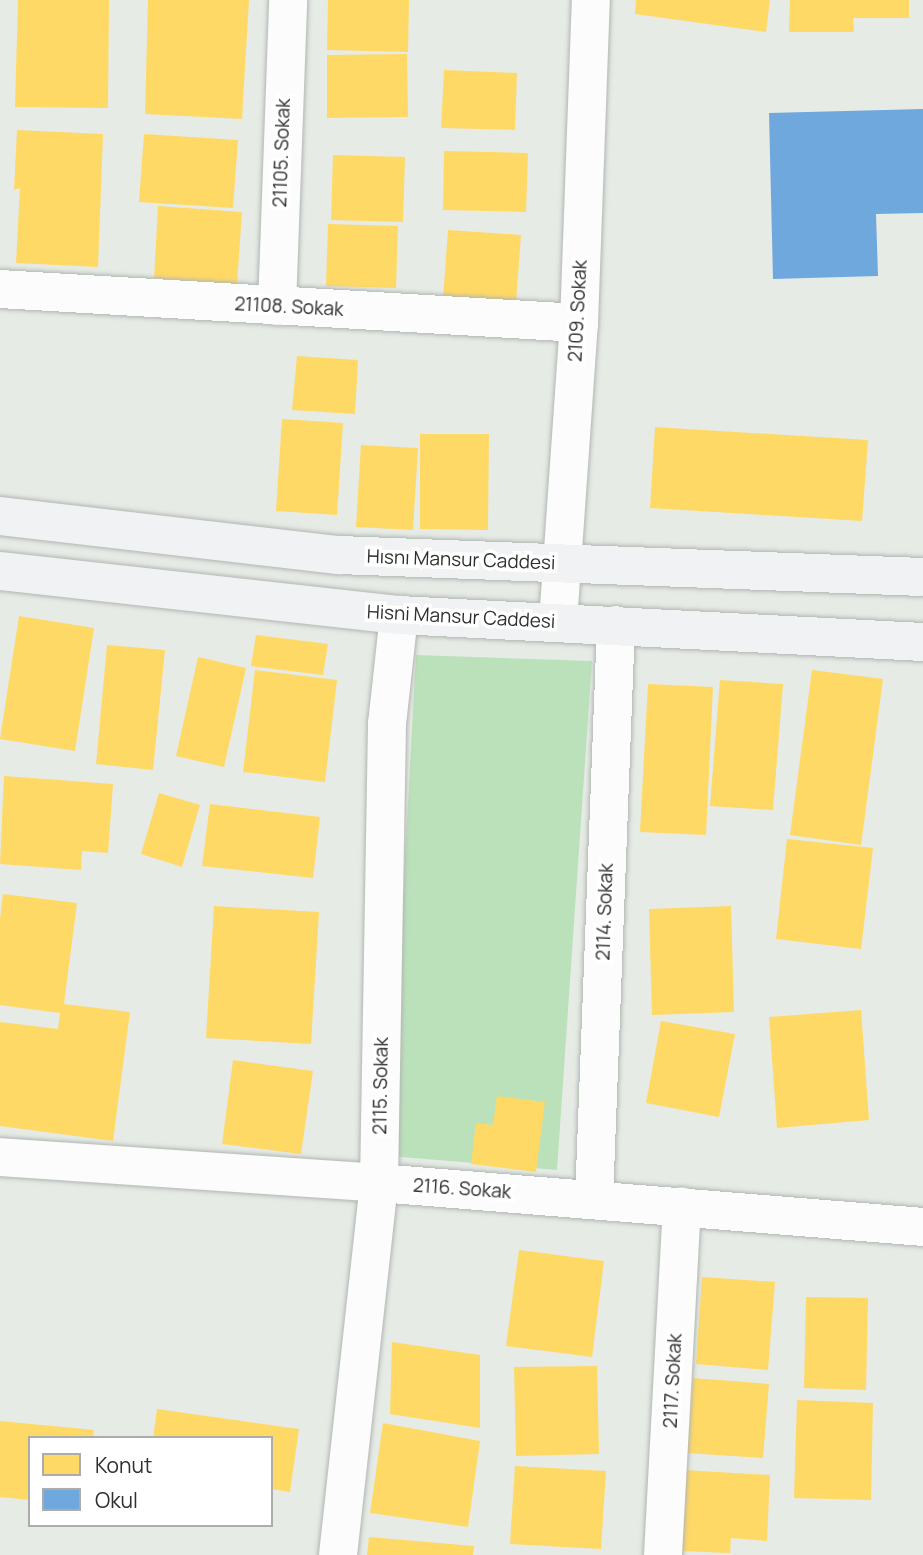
<!DOCTYPE html>
<html>
<head>
<meta charset="utf-8">
<style>
  body { margin:0 }
  #map { position:relative; width:923px; height:1555px; overflow:hidden; background:#e6ebe6; font-family:Manrope,sans-serif }
  div>[style] { position:absolute }
  .green>* { inset:0; background:#bbe1bb }
  .homes>* { inset:0; background:#ffd966 }
  .schools>* { inset:0; background:#6fa8dc }
  .roads { filter:drop-shadow(0 0 2px #b2b6b2) drop-shadow(0 0 2px #b2b6b2) }
  .minor>* { height:38px; margin:-19px; padding:0 19px; transform-origin:19px; border-radius:19px; background:#fbfcfb }
  .secondary>* { height:38px; margin:-19px; padding:0 19px; transform-origin:19px; border-radius:19px; background:#f1f2f4 }
  span { translate:-50% -50%; white-space:nowrap; text-align:center; line-height:1.15; -webkit-text-stroke:7px #fff; paint-order:stroke }
  .street-label { font-size:19px; color:#2d302d }
  .legend { position:absolute; left:28px; top:1436px; width:245px; height:91px; box-sizing:border-box; background:#fff; border:2px solid #abacab; margin:0; padding:9px 12px; list-style:none; font-size:21px; color:#2d302d }
  .legend li { display:flex; align-items:center; gap:14px; height:35px }
  .legend b { width:35px; border:2px solid #abacab }
</style>
</head>
<body>
<div id="map">
  <div class="green">
    <div style="clip-path:polygon(416px 655px,592px 661px,557px 1170px,389px 1156px)"></div>
  </div>
  <div class="homes">
    <div style="clip-path:polygon(18px 0,109px 0,108px 108px,15px 107px)"></div>
    <div style="clip-path:polygon(148px 0,249px 0,242px 119px,145px 114px)"></div>
    <div style="clip-path:polygon(328px 0,409px 0,408px 52px,327px 50px)"></div>
    <div style="clip-path:polygon(636px 0,770px 0,766px 32px,635px 14px)"></div>
    <div style="clip-path:polygon(790px 0,909px 0,909px 18px,853px 18px,854px 32px,789px 32px)"></div>
    <div style="clip-path:polygon(407px 54px,408px 117px,327px 118px,327px 55px)"></div>
    <div style="clip-path:polygon(444px 70px,517px 73px,515px 130px,441px 128px)"></div>
    <div style="clip-path:polygon(17px 130px,103px 134px,98px 267px,16px 263px,20px 188px,14px 190px)"></div>
    <div style="clip-path:polygon(144px 134px,238px 140px,233px 208px,139px 202px)"></div>
    <div style="clip-path:polygon(444px 151px,528px 153px,526px 212px,443px 210px)"></div>
    <div style="clip-path:polygon(333px 155px,405px 157px,403px 222px,331px 220px)"></div>
    <div style="clip-path:polygon(158px 206px,242px 212px,237px 284px,154px 278px)"></div>
    <div style="clip-path:polygon(328px 224px,398px 226px,396px 288px,326px 286px)"></div>
    <div style="clip-path:polygon(448px 230px,521px 235px,516px 303px,443px 299px)"></div>
    <div style="clip-path:polygon(297px 356px,358px 360px,355px 414px,292px 410px)"></div>
    <div style="clip-path:polygon(282px 419px,343px 423px,337px 515px,276px 511px)"></div>
    <div style="clip-path:polygon(655px 427px,868px 440px,862px 521px,650px 508px)"></div>
    <div style="clip-path:polygon(420px 434px,489px 434px,488px 530px,420px 529px)"></div>
    <div style="clip-path:polygon(361px 445px,418px 448px,413px 530px,356px 527px)"></div>
    <div style="clip-path:polygon(19px 616px,94px 628px,75px 751px,0 739px)"></div>
    <div style="clip-path:polygon(256px 635px,328px 644px,323px 675px,251px 666px)"></div>
    <div style="clip-path:polygon(107px 645px,165px 650px,153px 770px,96px 764px)"></div>
    <div style="clip-path:polygon(198px 657px,246px 668px,224px 767px,176px 756px)"></div>
    <div style="clip-path:polygon(255px 670px,337px 680px,325px 782px,243px 772px)"></div>
    <div style="clip-path:polygon(812px 670px,883px 679px,861px 845px,790px 835px)"></div>
    <div style="clip-path:polygon(720px 680px,783px 684px,773px 810px,710px 806px)"></div>
    <div style="clip-path:polygon(648px 684px,713px 687px,706px 835px,640px 832px)"></div>
    <div style="clip-path:polygon(4px 776px,113px 784px,108px 853px,82px 851px,81px 870px,0 864px)"></div>
    <div style="clip-path:polygon(159px 793px,200px 805px,182px 867px,141px 854px)"></div>
    <div style="clip-path:polygon(210px 804px,320px 817px,313px 878px,202px 866px)"></div>
    <div style="clip-path:polygon(787px 839px,873px 848px,861px 949px,776px 939px)"></div>
    <div style="clip-path:polygon(3px 894px,77px 903px,64px 1004px,130px 1012px,113px 1141px,0 1126px,0 1022px,58px 1029px,60px 1013px,0 1005px,0 919px)"></div>
    <div style="clip-path:polygon(214px 906px,319px 912px,311px 1044px,206px 1038px)"></div>
    <div style="clip-path:polygon(731px 906px,734px 1012px,652px 1015px,649px 909px)"></div>
    <div style="clip-path:polygon(861px 1010px,869px 1120px,777px 1128px,769px 1017px)"></div>
    <div style="clip-path:polygon(661px 1021px,735px 1034px,719px 1117px,646px 1103px)"></div>
    <div style="clip-path:polygon(233px 1060px,313px 1071px,301px 1154px,222px 1144px)"></div>
    <div style="clip-path:polygon(497px 1096px,545px 1102px,536px 1172px,471px 1164px,476px 1123px,493px 1125px)"></div>
    <div style="clip-path:polygon(519px 1250px,604px 1261px,592px 1357px,506px 1346px)"></div>
    <div style="clip-path:polygon(702px 1277px,775px 1282px,768px 1370px,696px 1364px)"></div>
    <div style="clip-path:polygon(806px 1297px,868px 1298px,866px 1390px,804px 1388px)"></div>
    <div style="clip-path:polygon(392px 1342px,480px 1355px,480px 1428px,390px 1414px)"></div>
    <div style="clip-path:polygon(597px 1366px,599px 1454px,516px 1456px,514px 1367px)"></div>
    <div style="clip-path:polygon(693px 1378px,769px 1384px,763px 1458px,687px 1453px)"></div>
    <div style="clip-path:polygon(797px 1400px,873px 1403px,871px 1500px,794px 1498px)"></div>
    <div style="clip-path:polygon(157px 1409px,299px 1429px,290px 1492px,271px 1489px,271px 1438px,153px 1438px)"></div>
    <div style="clip-path:polygon(0 1421px,94px 1430px,93px 1438px,30px 1438px,30px 1500px,0 1497px)"></div>
    <div style="clip-path:polygon(383px 1423px,480px 1441px,468px 1527px,370px 1513px)"></div>
    <div style="clip-path:polygon(515px 1466px,606px 1471px,601px 1549px,510px 1544px)"></div>
    <div style="clip-path:polygon(684px 1470px,770px 1475px,767px 1541px,731px 1538px,730px 1553px,680px 1551px)"></div>
    <div style="clip-path:polygon(369px 1537px,474px 1546px,473px 1555px,367px 1555px)"></div>
  </div>
  <div class="schools">
    <div style="clip-path:polygon(923px 109px,923px 213px,876px 214px,878px 276px,773px 279px,769px 113px)"></div>
  </div>
  <div class="roads">
    <div class="minor">
      <div style="left:0;top:289px;width:580px;rotate:3.36deg"></div>
      <div style="left:277px;top:306px;width:306px;rotate:-87.9deg"></div>
      <div style="left:558px;top:622px;width:300px;rotate:-86deg"></div>
      <div style="left:579px;top:323px;width:323px;rotate:-87.9deg"></div>
      <div style="left:0;top:1157px;width:380px;rotate:3.9deg"></div>
      <div style="left:379px;top:1183px;width:546px;rotate:4.62deg"></div>
      <div style="left:594px;top:1200px;width:575px;rotate:-87.81deg"></div>
      <div style="left:338px;top:1555px;width:374px;rotate:-83.7deg"></div>
      <div style="left:379px;top:1183px;width:459px;rotate:-89deg"></div>
      <div style="left:387px;top:724px;width:110px;rotate:-83.7deg"></div>
      <div style="left:663px;top:1555px;width:349px;rotate:-86.9deg"></div>
    </div>
    <div class="secondary">
      <div style="left:0;top:516px;width:341px;rotate:6.6deg"></div>
      <div style="left:339px;top:555px;width:584px;rotate:2.16deg"></div>
      <div style="left:0;top:571px;width:401px;rotate:6.3deg"></div>
      <div style="left:399px;top:615px;width:525px;rotate:2.95deg"></div>
    </div>
  </div>
  <div class="street-label">
    <span style="left:282px;top:153px;rotate:-88deg">21105. Sokak</span>
    <span style="left:289px;top:307px;rotate:3deg">21108. Sokak</span>
    <span style="left:578px;top:311px;rotate:-87deg">2109. Sokak</span>
    <span style="left:461px;top:560px;rotate:2deg">Hısnı Mansur Caddesi</span>
    <span style="left:461px;top:617px;rotate:3deg">Hisni Mansur Caddesi</span>
    <span style="left:605px;top:912px;rotate:-88deg">2114. Sokak</span>
    <span style="left:381px;top:1086px;rotate:-89deg">2115. Sokak</span>
    <span style="left:462px;top:1189px;rotate:4deg">2116. Sokak</span>
    <span style="left:673px;top:1381px;rotate:-87deg">2117. Sokak</span>
  </div>
  <ul class="legend">
  <li><b style="height:19px;background:#ffd966"></b>Konut</li>
  <li><b style="height:19px;background:#6fa8dc"></b>Okul</li>
  </ul>
</div>
</body>
</html>
